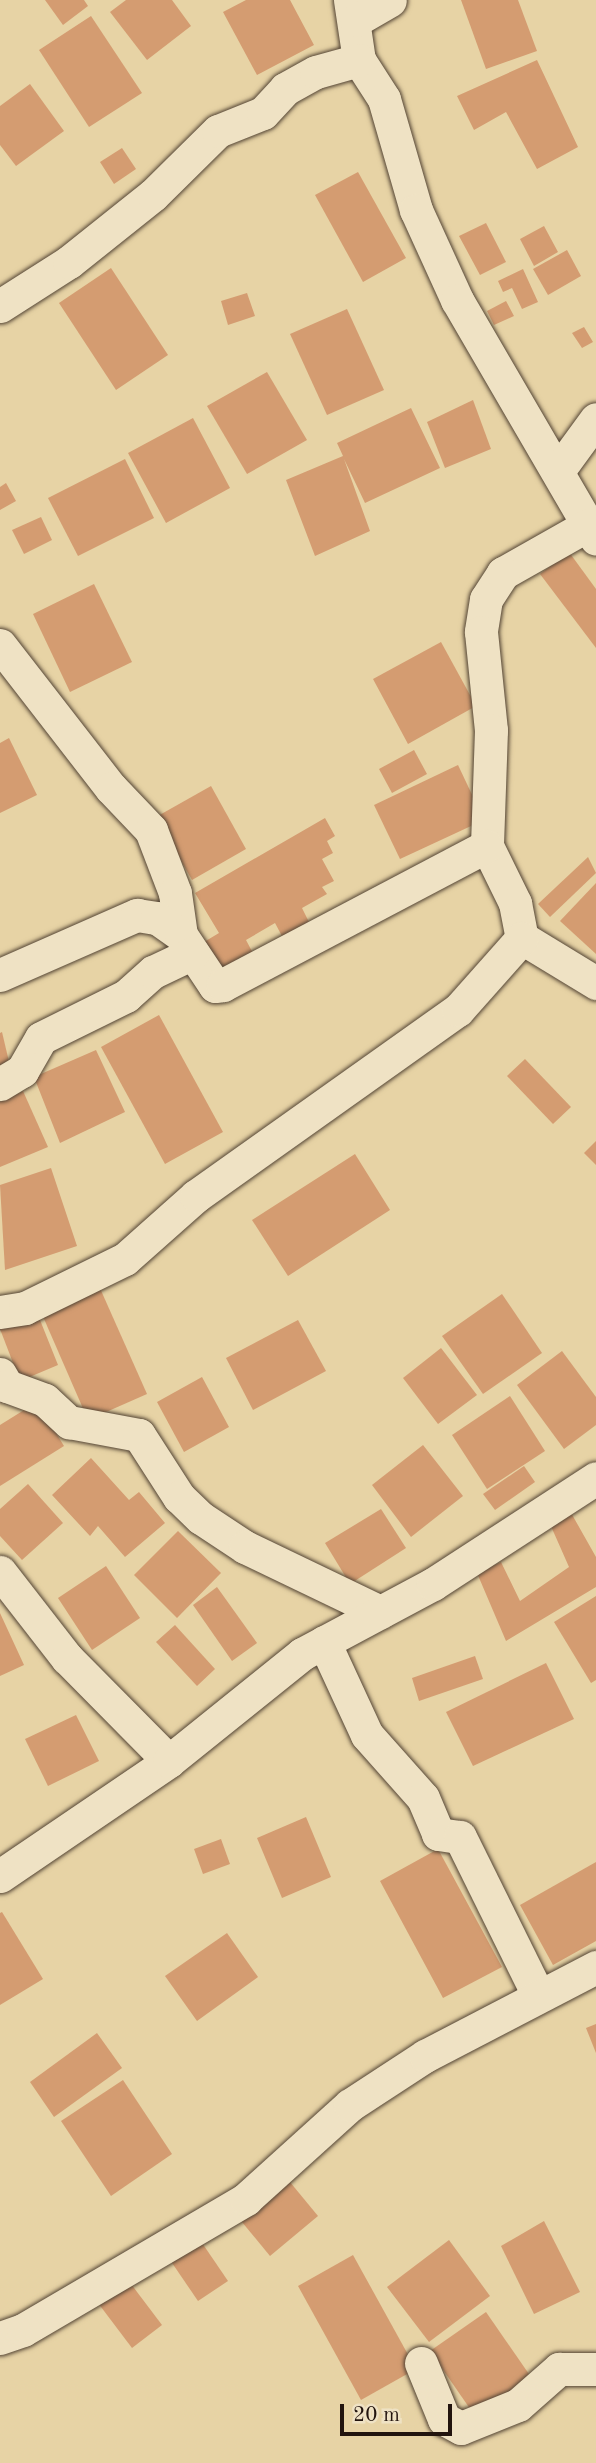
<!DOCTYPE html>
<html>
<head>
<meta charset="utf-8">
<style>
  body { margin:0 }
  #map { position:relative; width:596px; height:2463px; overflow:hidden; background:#e7d3a5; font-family:"Old Standard TT",serif }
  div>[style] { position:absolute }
  .building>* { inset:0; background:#d49c71 }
  .roads { filter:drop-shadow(0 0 2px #534434) drop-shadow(0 0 2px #534434) }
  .minor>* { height:33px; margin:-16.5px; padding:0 16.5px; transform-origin:16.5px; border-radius:16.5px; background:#efe2c4 }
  span { translate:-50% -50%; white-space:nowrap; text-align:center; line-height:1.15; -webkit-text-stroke:5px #efe2c4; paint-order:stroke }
  .scale { position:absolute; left:340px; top:2404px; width:112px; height:32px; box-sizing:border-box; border:4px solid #22140e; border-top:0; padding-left:9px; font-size:21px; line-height:24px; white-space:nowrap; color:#22140e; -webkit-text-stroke:5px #efe2c4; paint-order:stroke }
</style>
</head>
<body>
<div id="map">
  <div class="building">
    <div style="clip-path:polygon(45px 0,84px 0,88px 6px,63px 25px)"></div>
    <div style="clip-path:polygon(126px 0,172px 0,191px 26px,147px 60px,110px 12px)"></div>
    <div style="clip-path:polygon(246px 0,290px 0,314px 45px,257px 75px,223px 12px)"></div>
    <div style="clip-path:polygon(461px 0,518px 0,537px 51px,486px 69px)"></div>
    <div style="clip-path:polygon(91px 16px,142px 93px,89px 127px,39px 50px)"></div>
    <div style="clip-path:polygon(537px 60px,578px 147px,537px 169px,506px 112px,474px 130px,457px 96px)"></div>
    <div style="clip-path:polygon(30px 84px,64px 131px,16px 166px,0 145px,0 106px)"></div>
    <div style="clip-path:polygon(122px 148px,136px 169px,114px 184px,100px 162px)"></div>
    <div style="clip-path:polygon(358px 172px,406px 258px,363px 282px,315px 195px)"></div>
    <div style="clip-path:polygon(486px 223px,506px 262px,480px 275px,459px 236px)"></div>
    <div style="clip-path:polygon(544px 226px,558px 252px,534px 266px,520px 239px)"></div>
    <div style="clip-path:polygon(567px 250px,581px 276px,548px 295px,533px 269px)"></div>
    <div style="clip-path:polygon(111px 268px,168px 355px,116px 390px,59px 303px)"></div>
    <div style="clip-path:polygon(523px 269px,538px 302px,522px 309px,512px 288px,503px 292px,498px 281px)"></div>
    <div style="clip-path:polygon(247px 293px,255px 316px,228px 325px,221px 301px)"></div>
    <div style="clip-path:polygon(506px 301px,514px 316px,494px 325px,487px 311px)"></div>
    <div style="clip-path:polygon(347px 309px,384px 390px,327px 415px,290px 334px)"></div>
    <div style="clip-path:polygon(584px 327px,593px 342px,582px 348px,572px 333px)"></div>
    <div style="clip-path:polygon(267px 372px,307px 440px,247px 474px,207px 406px)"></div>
    <div style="clip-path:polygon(473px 400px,491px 449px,445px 468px,427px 422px)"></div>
    <div style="clip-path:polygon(411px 408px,440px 468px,365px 503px,344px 459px,370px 531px,315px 556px,286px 480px,343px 456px,337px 443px)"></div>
    <div style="clip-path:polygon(193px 418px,230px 488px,166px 523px,128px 453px)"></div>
    <div style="clip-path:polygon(125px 459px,154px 518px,78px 556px,48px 498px)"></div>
    <div style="clip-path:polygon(6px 483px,16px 501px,0 510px,0 487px)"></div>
    <div style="clip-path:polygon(41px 517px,52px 540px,24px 554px,12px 530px)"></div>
    <div style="clip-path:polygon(569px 552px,596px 589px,596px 648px,540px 574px)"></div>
    <div style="clip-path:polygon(94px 584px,132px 662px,70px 692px,33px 614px)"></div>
    <div style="clip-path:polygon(441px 642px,476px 706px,408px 744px,373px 679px)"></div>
    <div style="clip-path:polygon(9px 738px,37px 795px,0 813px,0 743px)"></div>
    <div style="clip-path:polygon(414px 750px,427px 774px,392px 793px,379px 769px)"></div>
    <div style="clip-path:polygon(458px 765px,484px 820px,400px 859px,374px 805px)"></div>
    <div style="clip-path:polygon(211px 786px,246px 849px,192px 880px,156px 817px)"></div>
    <div style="clip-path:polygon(325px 818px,335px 836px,327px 841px,333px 853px,322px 859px,334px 881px,322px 887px,327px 894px,302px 908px,309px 922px,283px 938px,275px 923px,246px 940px,255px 957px,217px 978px,199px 945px,219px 933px,195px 893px)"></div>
    <div style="clip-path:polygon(588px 857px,596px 873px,550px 917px,538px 904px)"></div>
    <div style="clip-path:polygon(596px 883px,596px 954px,560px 921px)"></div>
    <div style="clip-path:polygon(159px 1015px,223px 1132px,165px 1164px,101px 1047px)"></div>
    <div style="clip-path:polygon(2px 1032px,10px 1066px,0 1068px,0 1033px)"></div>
    <div style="clip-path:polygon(96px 1050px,125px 1112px,60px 1143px,34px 1077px)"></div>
    <div style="clip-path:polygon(525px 1059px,571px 1107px,553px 1124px,507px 1076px)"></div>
    <div style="clip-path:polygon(23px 1091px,48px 1147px,0 1167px,0 1102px)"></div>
    <div style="clip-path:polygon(596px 1141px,596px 1165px,584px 1153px)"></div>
    <div style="clip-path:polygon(355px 1154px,390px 1210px,288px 1276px,252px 1220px)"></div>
    <div style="clip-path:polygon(51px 1168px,77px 1246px,5px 1270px,0 1185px)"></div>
    <div style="clip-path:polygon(99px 1286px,147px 1394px,88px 1420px,41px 1312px)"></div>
    <div style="clip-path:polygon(502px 1294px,542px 1353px,483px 1394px,442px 1336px)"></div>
    <div style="clip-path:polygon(38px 1315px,58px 1365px,20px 1381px,0 1329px)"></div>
    <div style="clip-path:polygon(298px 1320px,326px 1371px,253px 1410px,226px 1358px)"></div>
    <div style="clip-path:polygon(441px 1348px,477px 1395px,438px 1424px,403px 1378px)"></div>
    <div style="clip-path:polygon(562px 1351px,596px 1397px,596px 1425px,564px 1449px,517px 1385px)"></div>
    <div style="clip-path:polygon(202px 1377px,229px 1427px,184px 1452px,157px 1402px)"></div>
    <div style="clip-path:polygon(510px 1396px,545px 1451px,487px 1489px,452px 1435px)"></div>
    <div style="clip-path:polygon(37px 1402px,64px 1446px,0 1486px,0 1425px)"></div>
    <div style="clip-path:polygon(423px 1445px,463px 1496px,411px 1537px,372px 1485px)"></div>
    <div style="clip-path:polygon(91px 1458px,129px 1500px,139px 1492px,165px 1523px,125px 1557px,98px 1526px,90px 1536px,52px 1495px)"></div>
    <div style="clip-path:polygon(524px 1466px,535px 1482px,495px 1510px,483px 1494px)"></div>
    <div style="clip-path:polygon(28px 1484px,63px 1523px,22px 1560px,0 1536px,0 1509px)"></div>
    <div style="clip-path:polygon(381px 1509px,406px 1548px,350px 1584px,325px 1543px)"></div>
    <div style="clip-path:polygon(570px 1511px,596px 1557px,596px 1587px,506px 1641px,477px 1573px,501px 1562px,520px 1601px,569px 1567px,550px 1524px)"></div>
    <div style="clip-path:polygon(178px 1531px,221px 1573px,177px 1618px,134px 1575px)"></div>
    <div style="clip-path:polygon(106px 1566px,140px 1618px,92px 1650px,58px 1598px)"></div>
    <div style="clip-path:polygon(217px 1587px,257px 1643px,232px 1661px,193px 1605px)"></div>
    <div style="clip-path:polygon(596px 1596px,596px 1680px,591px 1683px,554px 1622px)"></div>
    <div style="clip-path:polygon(0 1613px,24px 1665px,0 1676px)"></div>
    <div style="clip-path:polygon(175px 1625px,215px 1669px,197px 1686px,156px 1642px)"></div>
    <div style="clip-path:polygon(475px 1656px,483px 1679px,419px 1701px,412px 1678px)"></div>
    <div style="clip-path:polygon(546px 1663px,574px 1719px,473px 1766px,446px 1712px)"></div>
    <div style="clip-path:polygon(76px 1715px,99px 1761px,48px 1786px,25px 1739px)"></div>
    <div style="clip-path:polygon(306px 1817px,331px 1877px,282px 1898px,257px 1838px)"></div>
    <div style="clip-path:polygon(221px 1839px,230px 1864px,203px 1874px,194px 1849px)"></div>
    <div style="clip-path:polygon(438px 1849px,502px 1967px,443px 1998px,380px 1881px)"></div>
    <div style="clip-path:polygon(596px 1862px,596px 1941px,553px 1965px,520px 1905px)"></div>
    <div style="clip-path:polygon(2px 1912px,43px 1979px,0 2005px,0 1913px)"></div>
    <div style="clip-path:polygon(227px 1933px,258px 1977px,197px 2021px,165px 1976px)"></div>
    <div style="clip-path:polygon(596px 2024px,596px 2053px,586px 2028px)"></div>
    <div style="clip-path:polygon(97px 2033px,122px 2068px,54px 2117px,30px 2082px)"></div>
    <div style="clip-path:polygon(123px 2080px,172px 2154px,111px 2196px,61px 2121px)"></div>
    <div style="clip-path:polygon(285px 2176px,318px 2216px,270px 2256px,237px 2216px)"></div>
    <div style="clip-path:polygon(544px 2221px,580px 2292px,534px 2314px,501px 2246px)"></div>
    <div style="clip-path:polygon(198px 2237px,228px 2281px,198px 2301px,168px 2257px)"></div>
    <div style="clip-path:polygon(449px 2240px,490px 2296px,429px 2342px,387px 2287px)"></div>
    <div style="clip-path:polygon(353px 2255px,416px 2369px,361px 2400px,298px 2286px)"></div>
    <div style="clip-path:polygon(128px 2280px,162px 2325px,132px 2348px,98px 2303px)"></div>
    <div style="clip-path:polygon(486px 2312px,531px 2377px,475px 2416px,430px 2351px)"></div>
  </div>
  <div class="roads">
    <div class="minor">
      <div style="left:350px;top:0;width:61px;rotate:81.5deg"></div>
      <div style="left:359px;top:60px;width:46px;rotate:57.3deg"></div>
      <div style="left:384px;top:99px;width:116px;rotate:73.9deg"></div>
      <div style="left:416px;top:210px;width:99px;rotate:65.5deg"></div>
      <div style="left:457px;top:300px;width:276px;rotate:59.8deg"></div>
      <div style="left:356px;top:20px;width:39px;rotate:-30deg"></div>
      <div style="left:0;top:306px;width:82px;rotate:-32.5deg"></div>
      <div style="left:69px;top:262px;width:107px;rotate:-38.6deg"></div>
      <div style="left:153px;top:195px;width:91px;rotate:-44.6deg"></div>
      <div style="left:218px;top:131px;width:48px;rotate:-21.8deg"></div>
      <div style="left:263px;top:113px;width:33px;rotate:-47deg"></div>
      <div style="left:285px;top:89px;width:35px;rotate:-29deg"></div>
      <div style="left:316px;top:72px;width:45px;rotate:-15.6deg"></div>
      <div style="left:558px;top:471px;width:64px;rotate:-53.8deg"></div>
      <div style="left:588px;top:525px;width:98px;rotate:150.5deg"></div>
      <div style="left:503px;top:573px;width:31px;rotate:123deg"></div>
      <div style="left:486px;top:599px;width:33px;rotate:99deg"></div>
      <div style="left:481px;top:632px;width:99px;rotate:84.2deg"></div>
      <div style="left:491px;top:730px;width:116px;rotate:92deg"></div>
      <div style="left:487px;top:846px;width:64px;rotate:63.8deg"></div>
      <div style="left:515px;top:903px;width:36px;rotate:79deg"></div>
      <div style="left:522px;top:938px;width:87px;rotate:31.3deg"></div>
      <div style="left:0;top:645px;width:181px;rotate:52.2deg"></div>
      <div style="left:111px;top:788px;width:58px;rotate:46.4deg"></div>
      <div style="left:151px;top:830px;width:67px;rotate:69.1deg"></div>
      <div style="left:175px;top:893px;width:42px;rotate:81.9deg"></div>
      <div style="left:0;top:975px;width:150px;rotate:-23.7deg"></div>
      <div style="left:137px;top:915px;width:20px;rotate:9deg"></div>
      <div style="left:157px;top:918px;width:29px;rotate:35deg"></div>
      <div style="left:181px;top:935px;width:61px;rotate:56.3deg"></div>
      <div style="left:215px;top:986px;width:8px;rotate:-7deg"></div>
      <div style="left:223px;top:985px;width:298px;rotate:-27.8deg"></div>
      <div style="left:0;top:1084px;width:26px;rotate:-31deg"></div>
      <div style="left:22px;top:1071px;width:38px;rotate:-60deg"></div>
      <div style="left:41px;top:1038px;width:95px;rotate:-26.3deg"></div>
      <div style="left:126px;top:996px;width:36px;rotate:-42deg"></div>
      <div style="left:153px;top:972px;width:44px;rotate:-25.4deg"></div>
      <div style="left:0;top:1312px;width:25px;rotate:-9deg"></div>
      <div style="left:25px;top:1308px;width:111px;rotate:-26.1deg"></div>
      <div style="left:125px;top:1259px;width:95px;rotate:-41.6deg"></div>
      <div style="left:196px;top:1196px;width:321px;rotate:-35.4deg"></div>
      <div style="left:458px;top:1010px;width:96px;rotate:-48.4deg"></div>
      <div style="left:0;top:1374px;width:14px;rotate:60deg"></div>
      <div style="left:7px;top:1386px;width:40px;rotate:20.2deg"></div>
      <div style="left:45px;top:1400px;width:33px;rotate:43deg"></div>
      <div style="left:69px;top:1422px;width:71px;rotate:10.5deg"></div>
      <div style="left:139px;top:1435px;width:74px;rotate:57.2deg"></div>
      <div style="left:179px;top:1497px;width:30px;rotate:44deg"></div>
      <div style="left:201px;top:1518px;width:53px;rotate:33.4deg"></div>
      <div style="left:245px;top:1547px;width:150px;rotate:25.7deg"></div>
      <div style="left:0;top:1572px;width:109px;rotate:52.1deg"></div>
      <div style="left:67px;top:1658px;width:145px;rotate:45.3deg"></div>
      <div style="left:324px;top:1642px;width:102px;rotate:65.2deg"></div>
      <div style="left:367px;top:1735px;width:84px;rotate:48.4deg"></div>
      <div style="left:423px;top:1798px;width:39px;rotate:67deg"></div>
      <div style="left:438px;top:1834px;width:22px;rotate:8deg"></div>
      <div style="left:460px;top:1837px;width:176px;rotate:63.7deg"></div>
      <div style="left:0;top:1876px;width:204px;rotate:-34.2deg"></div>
      <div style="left:169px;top:1761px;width:171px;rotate:-38.8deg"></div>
      <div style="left:302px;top:1654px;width:149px;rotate:-28.1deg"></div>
      <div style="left:433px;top:1584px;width:194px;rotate:-33deg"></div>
      <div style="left:0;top:2338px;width:24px;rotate:-19deg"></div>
      <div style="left:23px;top:2330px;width:259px;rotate:-30.4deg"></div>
      <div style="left:246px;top:2199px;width:140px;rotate:-42.1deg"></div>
      <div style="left:350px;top:2105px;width:90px;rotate:-33.2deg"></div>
      <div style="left:425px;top:2056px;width:193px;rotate:-27.5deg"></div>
      <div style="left:421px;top:2363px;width:61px;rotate:67.7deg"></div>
      <div style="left:444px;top:2419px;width:19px;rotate:28deg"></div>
      <div style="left:461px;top:2428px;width:61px;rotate:-22deg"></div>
      <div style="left:518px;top:2405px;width:55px;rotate:-41.3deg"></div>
      <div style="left:559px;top:2369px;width:37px"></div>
    </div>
  </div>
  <div class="scale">20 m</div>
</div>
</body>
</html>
